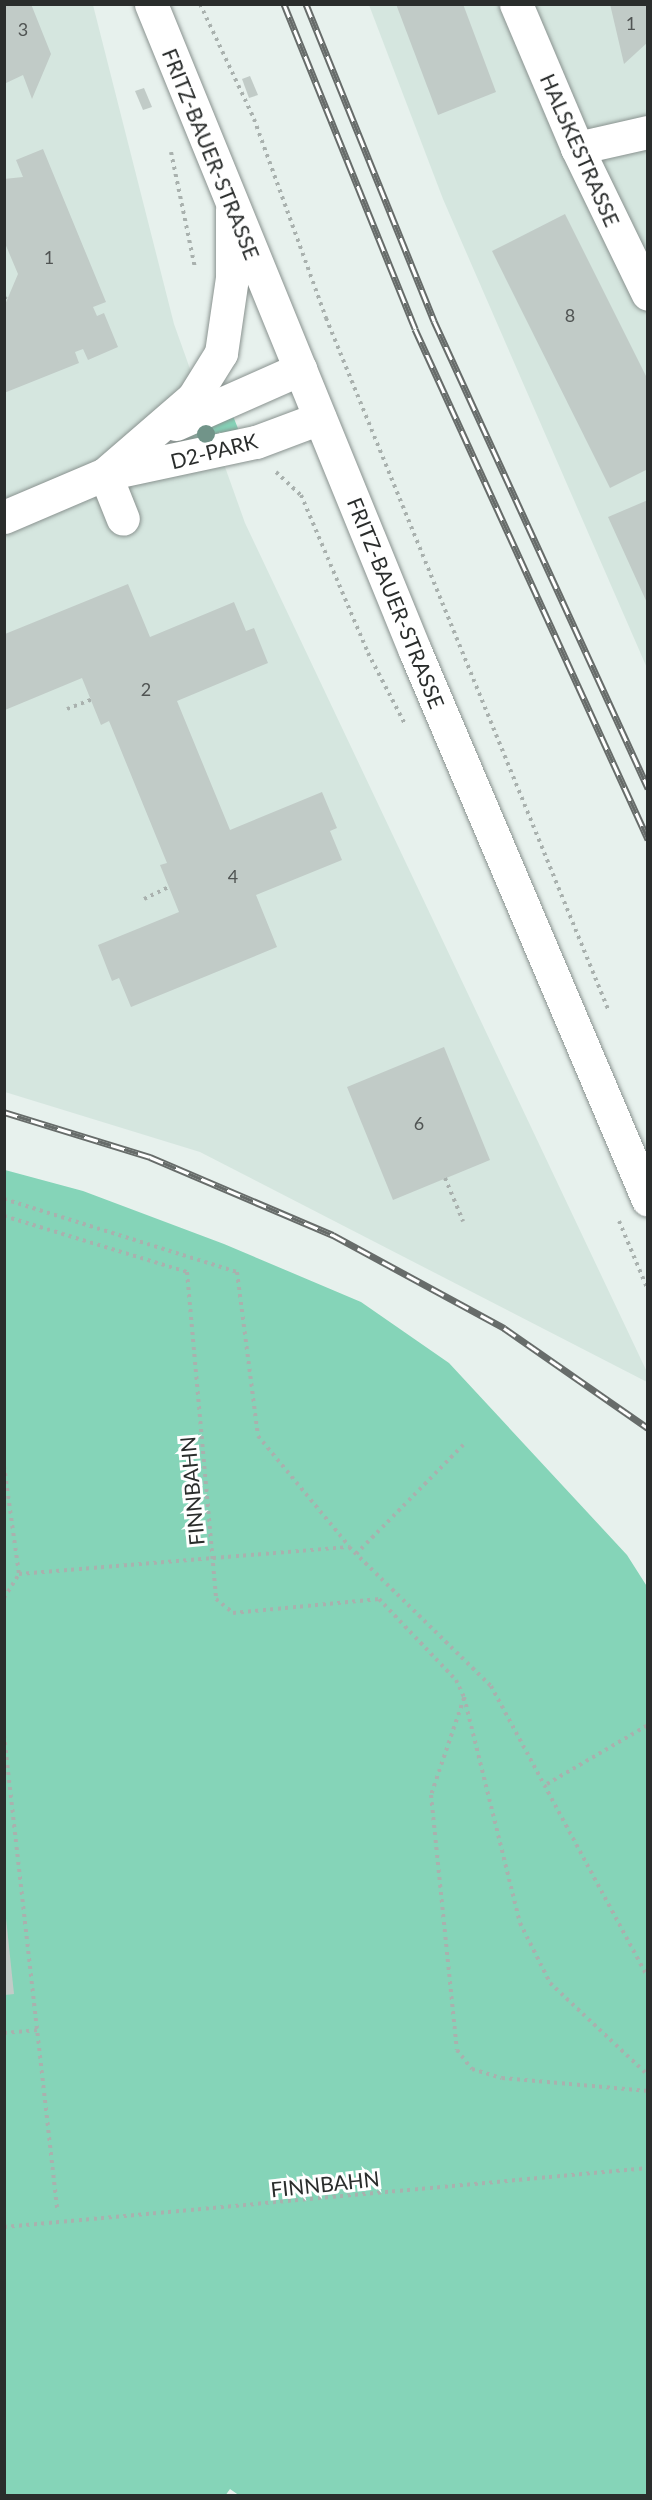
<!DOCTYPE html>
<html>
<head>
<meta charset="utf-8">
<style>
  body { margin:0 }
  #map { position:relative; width:652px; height:2500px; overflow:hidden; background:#e7f1ed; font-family:Lato,sans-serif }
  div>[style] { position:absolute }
  .built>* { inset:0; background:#d5e6df }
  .green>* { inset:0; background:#85d4b8 }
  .building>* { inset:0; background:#c1cbc7 }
  .path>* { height:4px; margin-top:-2px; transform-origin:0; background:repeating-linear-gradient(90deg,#a9b1ae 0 3px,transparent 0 7.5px) }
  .roads { filter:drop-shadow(0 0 2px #89928f) drop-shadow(0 0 2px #89928f) }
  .minor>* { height:33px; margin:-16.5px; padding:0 16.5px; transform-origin:16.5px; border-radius:16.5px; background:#fff }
  .major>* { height:33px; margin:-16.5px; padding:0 16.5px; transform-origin:16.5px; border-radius:16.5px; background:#fff }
  .rail>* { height:7px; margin-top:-3.5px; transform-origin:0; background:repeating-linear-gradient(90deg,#fff 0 14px,#676c6a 0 28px); box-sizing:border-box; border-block:2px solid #676c6a }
  .trees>* { width:18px; height:18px; margin:-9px; border-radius:50%; background:#719489 }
  span { translate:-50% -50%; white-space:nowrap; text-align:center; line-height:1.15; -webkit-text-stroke:6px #fff; paint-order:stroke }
  .number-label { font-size:18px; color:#505453 }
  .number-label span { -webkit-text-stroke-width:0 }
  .street-label { font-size:21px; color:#2a2d2c }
  .frame { position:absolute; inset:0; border:6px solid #2a2d2c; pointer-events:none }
</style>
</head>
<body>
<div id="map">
  <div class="built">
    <div style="clip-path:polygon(4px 5px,93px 5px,174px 324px,245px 523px,647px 1372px,647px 1382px,200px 1152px,5px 1092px)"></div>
    <div style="clip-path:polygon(369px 5px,647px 5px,647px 668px,443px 199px)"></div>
  </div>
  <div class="green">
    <div style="clip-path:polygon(233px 416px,239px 431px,157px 450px)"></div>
    <div style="clip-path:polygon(5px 1170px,83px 1191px,224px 1244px,361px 1302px,449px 1363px,627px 1555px,648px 1588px,647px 2495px,240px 2496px,230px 2489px,225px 2496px,5px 2495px)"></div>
  </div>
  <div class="building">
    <div style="clip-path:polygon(4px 4px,31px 4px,51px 54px,32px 99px,23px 75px,4px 84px)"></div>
    <div style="clip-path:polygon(396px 4px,463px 4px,496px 92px,438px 115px)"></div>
    <div style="clip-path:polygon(610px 4px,648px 4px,648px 42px,624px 64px)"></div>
    <div style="clip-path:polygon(250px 76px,258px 95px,249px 98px,242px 79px)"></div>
    <div style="clip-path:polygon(144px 88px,152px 107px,143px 110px,135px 91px)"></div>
    <div style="clip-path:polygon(43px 149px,106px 302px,93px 307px,97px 316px,104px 313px,118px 347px,88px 360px,83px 349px,75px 352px,79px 363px,4px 393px,4px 307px,18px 274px,4px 241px,4px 179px,23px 177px,16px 160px)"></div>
    <div style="clip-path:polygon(565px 214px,648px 380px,648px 469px,610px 488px,492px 251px)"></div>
    <div style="clip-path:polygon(648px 500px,648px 605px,608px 517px)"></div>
    <div style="clip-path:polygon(128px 584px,150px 637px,234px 602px,246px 631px,254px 628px,268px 663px,177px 701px,230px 830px,322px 792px,337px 828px,330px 831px,342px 860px,256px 895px,277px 947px,131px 1007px,119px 978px,112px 981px,98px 945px,179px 912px,160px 865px,167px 863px,109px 721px,101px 725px,82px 678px,5px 710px,5px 634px)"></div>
    <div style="clip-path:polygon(444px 1047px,490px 1160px,393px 1200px,347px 1087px)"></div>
    <div style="clip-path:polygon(5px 1909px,14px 1994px,5px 1995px)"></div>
  </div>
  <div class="path">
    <div style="left:200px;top:4px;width:127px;rotate:64.8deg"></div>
    <div style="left:254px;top:119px;width:212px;rotate:70.1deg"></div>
    <div style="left:326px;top:318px;width:746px;rotate:67.8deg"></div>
    <div style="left:171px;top:152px;width:118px;rotate:78.3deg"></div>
    <div style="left:4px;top:297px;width:4px;rotate:45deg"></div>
    <div style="left:276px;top:472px;width:34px;rotate:43deg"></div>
    <div style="left:301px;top:495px;width:172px;rotate:67deg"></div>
    <div style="left:368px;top:653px;width:80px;rotate:62.5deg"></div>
    <div style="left:67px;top:709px;width:26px;rotate:-21deg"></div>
    <div style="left:144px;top:899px;width:28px;rotate:-26deg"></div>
    <div style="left:445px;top:1178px;width:47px;rotate:67.3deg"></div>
    <div style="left:4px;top:1199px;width:244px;rotate:17.4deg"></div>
    <div style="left:237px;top:1272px;width:165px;rotate:82.7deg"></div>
    <div style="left:258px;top:1436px;width:143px;rotate:50.4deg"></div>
    <div style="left:4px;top:1216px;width:191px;rotate:17deg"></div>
    <div style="left:187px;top:1272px;width:328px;rotate:84.9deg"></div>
    <div style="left:216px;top:1599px;width:22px;rotate:39deg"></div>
    <div style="left:233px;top:1613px;width:147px;rotate:-5.5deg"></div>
    <div style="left:379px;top:1599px;width:112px;rotate:46.5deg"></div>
    <div style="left:456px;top:1680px;width:19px;rotate:65deg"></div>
    <div style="left:464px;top:1697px;width:233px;rotate:76.1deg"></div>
    <div style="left:520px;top:1923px;width:67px;rotate:63.4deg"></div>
    <div style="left:550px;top:1983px;width:134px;rotate:43.2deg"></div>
    <div style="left:619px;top:1221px;width:75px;rotate:67.2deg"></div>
    <div style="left:4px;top:1466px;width:109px;rotate:82.1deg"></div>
    <div style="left:356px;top:1554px;width:154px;rotate:-45.5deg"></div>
    <div style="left:4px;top:1598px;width:28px;rotate:-58deg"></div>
    <div style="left:19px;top:1574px;width:331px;rotate:-4.7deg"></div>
    <div style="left:349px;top:1547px;width:199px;rotate:44.4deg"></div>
    <div style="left:491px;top:1686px;width:331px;rotate:61.7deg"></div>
    <div style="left:464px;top:1698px;width:102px;rotate:108.8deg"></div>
    <div style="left:431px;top:1795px;width:256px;rotate:84.2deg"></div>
    <div style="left:457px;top:2050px;width:24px;rotate:52deg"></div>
    <div style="left:472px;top:2069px;width:31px;rotate:17deg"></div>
    <div style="left:502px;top:2078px;width:147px;rotate:5.1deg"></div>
    <div style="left:4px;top:1735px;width:477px;rotate:83.6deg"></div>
    <div style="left:547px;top:1784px;width:117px;rotate:-30.3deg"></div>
    <div style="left:4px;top:2033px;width:33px;rotate:-5deg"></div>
    <div style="left:4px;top:2227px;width:647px;rotate:-5.23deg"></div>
  </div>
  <div class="roads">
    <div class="minor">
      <div style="left:516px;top:4px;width:156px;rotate:67deg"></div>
      <div style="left:577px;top:148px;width:162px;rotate:64.1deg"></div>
      <div style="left:577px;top:148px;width:73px;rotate:-12.7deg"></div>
      <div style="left:176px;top:424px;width:136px;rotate:-23.9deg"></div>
      <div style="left:106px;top:473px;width:115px;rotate:-40.8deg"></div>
      <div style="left:193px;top:398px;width:53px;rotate:-58.1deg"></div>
      <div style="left:221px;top:353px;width:76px;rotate:-81.7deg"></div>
      <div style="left:232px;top:278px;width:69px;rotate:-90deg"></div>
      <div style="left:105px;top:474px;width:48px;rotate:68.2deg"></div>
      <div style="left:4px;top:517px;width:110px;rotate:-23.1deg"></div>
      <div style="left:105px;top:474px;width:154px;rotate:-12deg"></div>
      <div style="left:256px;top:442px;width:68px;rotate:-20.6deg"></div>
    </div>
    <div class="major">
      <div style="left:151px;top:4px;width:699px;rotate:67.8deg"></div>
      <div style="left:415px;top:651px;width:596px;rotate:67deg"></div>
    </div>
  </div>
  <div class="rail">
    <div style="left:284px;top:4px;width:350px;rotate:68deg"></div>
    <div style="left:415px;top:329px;width:561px;rotate:65.45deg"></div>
    <div style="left:306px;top:4px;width:342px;rotate:68deg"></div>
    <div style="left:434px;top:321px;width:514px;rotate:65.38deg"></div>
    <div style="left:4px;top:1112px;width:153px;rotate:17.1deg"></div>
    <div style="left:150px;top:1157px;width:199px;rotate:23.1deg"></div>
    <div style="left:333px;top:1235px;width:195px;rotate:28.5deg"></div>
    <div style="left:504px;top:1328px;width:175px;rotate:34.8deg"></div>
  </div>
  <div class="trees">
    <div style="left:206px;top:434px"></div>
  </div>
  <div class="number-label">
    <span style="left:631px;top:23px">1</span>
    <span style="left:23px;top:29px">3</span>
    <span style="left:49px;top:257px">1</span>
    <span style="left:570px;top:315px">8</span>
    <span style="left:146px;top:689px">2</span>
    <span style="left:233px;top:876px">4</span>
    <span style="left:419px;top:1123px">6</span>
  </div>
  <div class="street-label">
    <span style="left:580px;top:150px;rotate:66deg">HALSKESTRASSE</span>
    <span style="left:211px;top:154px;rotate:68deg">FRITZ-BAUER-STRASSE</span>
    <span style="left:214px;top:451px;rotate:-14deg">D2-PARK</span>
    <span style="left:396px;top:603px;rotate:68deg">FRITZ-BAUER-STRASSE</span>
    <span style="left:192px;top:1491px;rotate:-95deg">FINNBAHN</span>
    <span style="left:325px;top:2184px;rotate:-6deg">FINNBAHN</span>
  </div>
  <div class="frame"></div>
</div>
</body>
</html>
